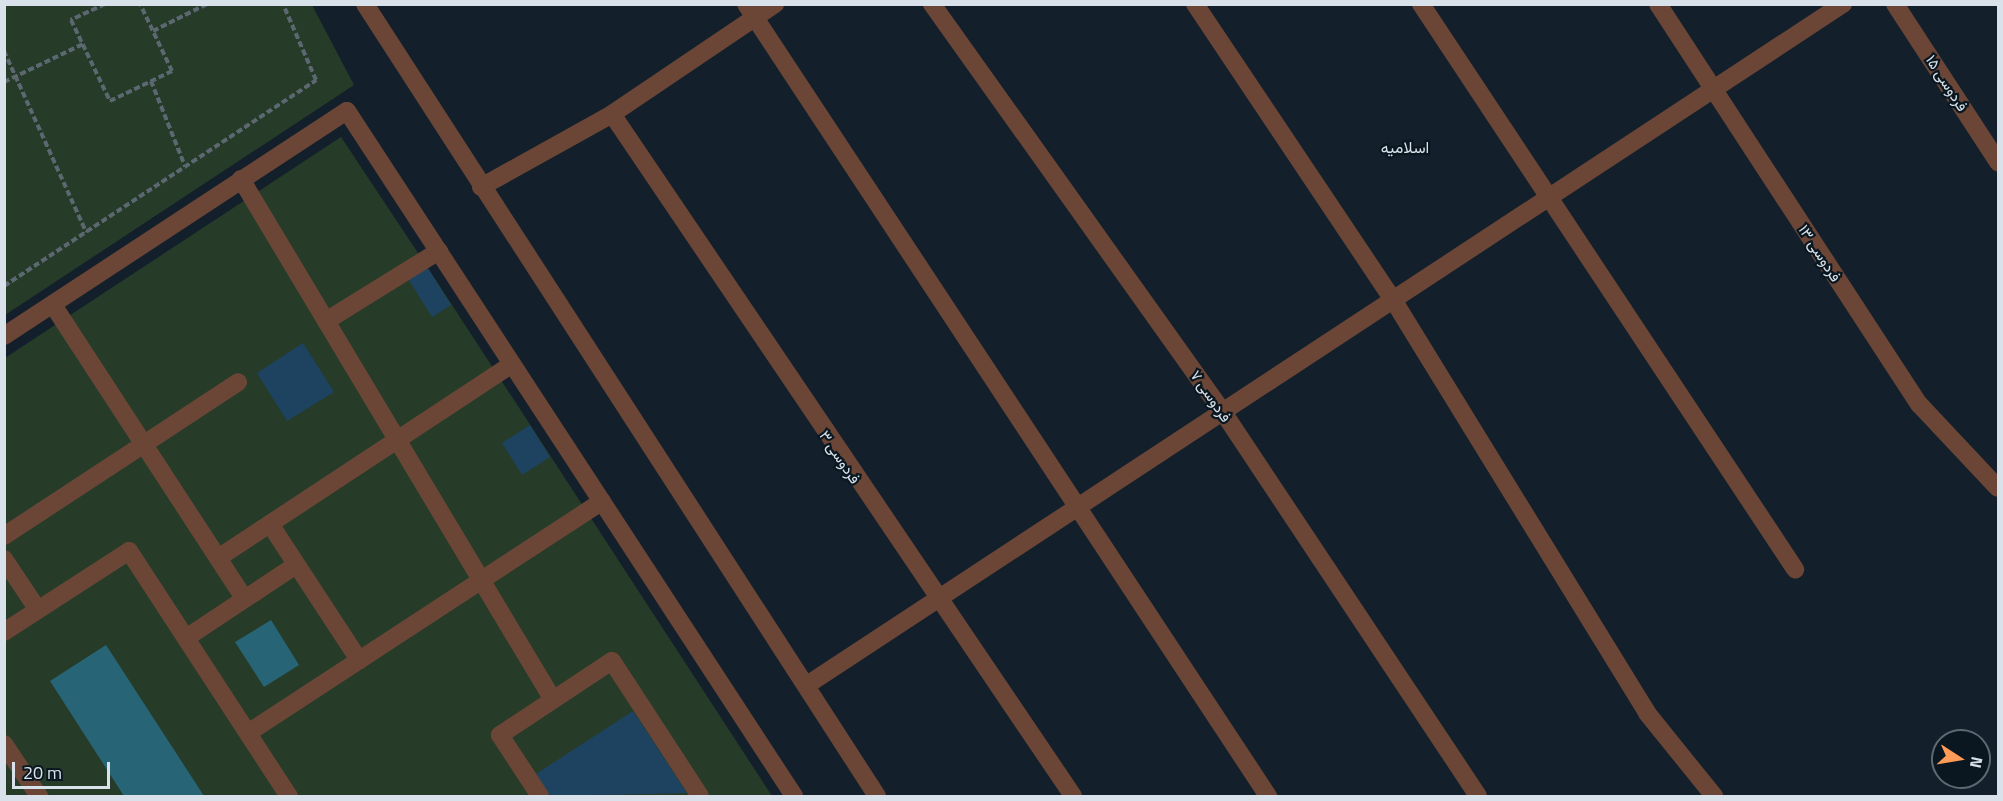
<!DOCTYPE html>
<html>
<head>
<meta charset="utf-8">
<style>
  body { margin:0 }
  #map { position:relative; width:2003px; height:801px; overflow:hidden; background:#13202b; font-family:"Titillium Web",Vazirmatn,sans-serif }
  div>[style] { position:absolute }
  .green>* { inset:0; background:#263c29 }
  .water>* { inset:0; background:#276576 }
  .building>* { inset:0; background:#1d4361 }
  .path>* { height:4px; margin-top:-2px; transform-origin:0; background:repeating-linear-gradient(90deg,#5c6771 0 6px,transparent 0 9px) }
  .minor>* { height:18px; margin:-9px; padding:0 9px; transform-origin:9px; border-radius:9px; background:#6b4636 }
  span { translate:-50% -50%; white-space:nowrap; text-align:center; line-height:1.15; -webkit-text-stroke:4.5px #0a1721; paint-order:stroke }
  .street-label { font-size:15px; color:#d9e2ea }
  .neighbourhood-label { font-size:16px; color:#d9e2ea }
  .frame { position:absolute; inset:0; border:6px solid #d9e2ea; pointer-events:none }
  .north { position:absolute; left:1931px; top:729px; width:60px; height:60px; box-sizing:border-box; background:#0a1721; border:2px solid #5d6871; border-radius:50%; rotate:102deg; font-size:16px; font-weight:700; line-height:24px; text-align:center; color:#d9e2ea }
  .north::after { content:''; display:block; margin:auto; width:21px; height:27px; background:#fe9c57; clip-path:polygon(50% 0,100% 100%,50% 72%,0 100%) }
  .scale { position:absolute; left:12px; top:762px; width:98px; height:27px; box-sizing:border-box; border:3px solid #d9e2ea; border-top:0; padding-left:8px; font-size:18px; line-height:21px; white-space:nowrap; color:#d9e2ea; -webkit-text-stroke:4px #0a1721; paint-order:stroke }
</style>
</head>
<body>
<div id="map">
  <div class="green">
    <div style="clip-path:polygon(5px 4px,312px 5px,354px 85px,5px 315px)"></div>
    <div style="clip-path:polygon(341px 137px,426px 265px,772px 796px,5px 796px,5px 358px)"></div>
  </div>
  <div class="water">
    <div style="clip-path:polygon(271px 620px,299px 665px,264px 687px,235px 642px)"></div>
    <div style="clip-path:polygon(106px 645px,204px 796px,124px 796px,50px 681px)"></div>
  </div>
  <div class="building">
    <div style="clip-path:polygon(426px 265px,451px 305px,432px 317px,407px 277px)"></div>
    <div style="clip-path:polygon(303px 343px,334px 392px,287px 421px,257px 373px)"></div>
    <div style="clip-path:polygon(530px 425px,550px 457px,522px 475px,502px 443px)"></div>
    <div style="clip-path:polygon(633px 711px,687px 793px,550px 796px,536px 774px)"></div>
  </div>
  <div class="path">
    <div style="left:105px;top:4px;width:38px;rotate:155deg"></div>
    <div style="left:71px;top:20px;width:90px;rotate:64.3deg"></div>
    <div style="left:110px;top:101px;width:69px;rotate:-25.8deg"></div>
    <div style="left:172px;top:71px;width:74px;rotate:-115.5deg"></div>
    <div style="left:153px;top:31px;width:60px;rotate:-26.6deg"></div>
    <div style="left:4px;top:51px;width:199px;rotate:65.6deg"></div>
    <div style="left:151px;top:81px;width:92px;rotate:68.2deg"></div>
    <div style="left:4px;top:82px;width:88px;rotate:-25.7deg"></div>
    <div style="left:4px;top:286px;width:374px;rotate:-33.4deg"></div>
    <div style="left:316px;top:80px;width:83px;rotate:-113.5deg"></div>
  </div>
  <div class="minor">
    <div style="left:365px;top:4px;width:943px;rotate:57.12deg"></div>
    <div style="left:746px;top:4px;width:949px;rotate:56.61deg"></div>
    <div style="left:932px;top:4px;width:505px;rotate:54.52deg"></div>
    <div style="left:1225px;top:415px;width:457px;rotate:56.4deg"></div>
    <div style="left:1195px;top:4px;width:354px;rotate:56.2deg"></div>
    <div style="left:1392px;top:298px;width:487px;rotate:58.4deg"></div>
    <div style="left:1647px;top:713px;width:107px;rotate:51.1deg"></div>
    <div style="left:1421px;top:4px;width:678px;rotate:56.5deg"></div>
    <div style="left:1658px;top:4px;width:478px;rotate:56.9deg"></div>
    <div style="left:1919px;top:404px;width:115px;rotate:46.8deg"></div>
    <div style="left:1895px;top:4px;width:189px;rotate:56.9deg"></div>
    <div style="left:612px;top:114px;width:823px;rotate:55.94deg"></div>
    <div style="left:241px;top:179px;width:607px;rotate:59.08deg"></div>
    <div style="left:481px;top:187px;width:150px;rotate:-29.1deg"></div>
    <div style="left:612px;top:114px;width:197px;rotate:-34deg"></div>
    <div style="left:53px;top:305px;width:351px;rotate:56.9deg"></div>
    <div style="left:326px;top:321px;width:133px;rotate:-31.8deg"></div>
    <div style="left:4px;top:336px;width:410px;rotate:-33.3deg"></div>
    <div style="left:347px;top:111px;width:818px;rotate:56.87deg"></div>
    <div style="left:270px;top:524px;width:163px;rotate:56.8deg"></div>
    <div style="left:4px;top:536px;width:280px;rotate:-33.3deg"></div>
    <div style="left:218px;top:558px;width:352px;rotate:-33.4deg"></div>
    <div style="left:4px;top:559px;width:61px;rotate:56.3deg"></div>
    <div style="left:4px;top:632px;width:149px;rotate:-32.9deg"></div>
    <div style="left:129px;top:551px;width:293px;rotate:56.9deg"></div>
    <div style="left:186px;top:638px;width:132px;rotate:-33.6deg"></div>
    <div style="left:807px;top:685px;width:1240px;rotate:-33.32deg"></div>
    <div style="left:248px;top:733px;width:423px;rotate:-33.2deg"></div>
    <div style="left:4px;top:744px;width:63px;rotate:56.1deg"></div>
    <div style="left:540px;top:796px;width:73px;rotate:-123.3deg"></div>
    <div style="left:500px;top:735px;width:134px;rotate:-33.5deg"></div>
    <div style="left:612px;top:661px;width:161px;rotate:56.9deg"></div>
  </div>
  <div class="street-label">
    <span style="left:1947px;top:83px;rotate:57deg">فردوسی ۱۵</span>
    <span style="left:1820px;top:253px;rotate:57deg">فردوسی ۱۳</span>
    <span style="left:1211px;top:396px;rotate:55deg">فردوسی ۷</span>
    <span style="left:840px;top:457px;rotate:56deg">فردوسی ۳</span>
  </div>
  <div class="neighbourhood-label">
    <span style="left:1405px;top:147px">اسلامیه</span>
  </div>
  <div class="frame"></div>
  <div class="north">N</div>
  <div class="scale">20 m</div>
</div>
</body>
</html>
